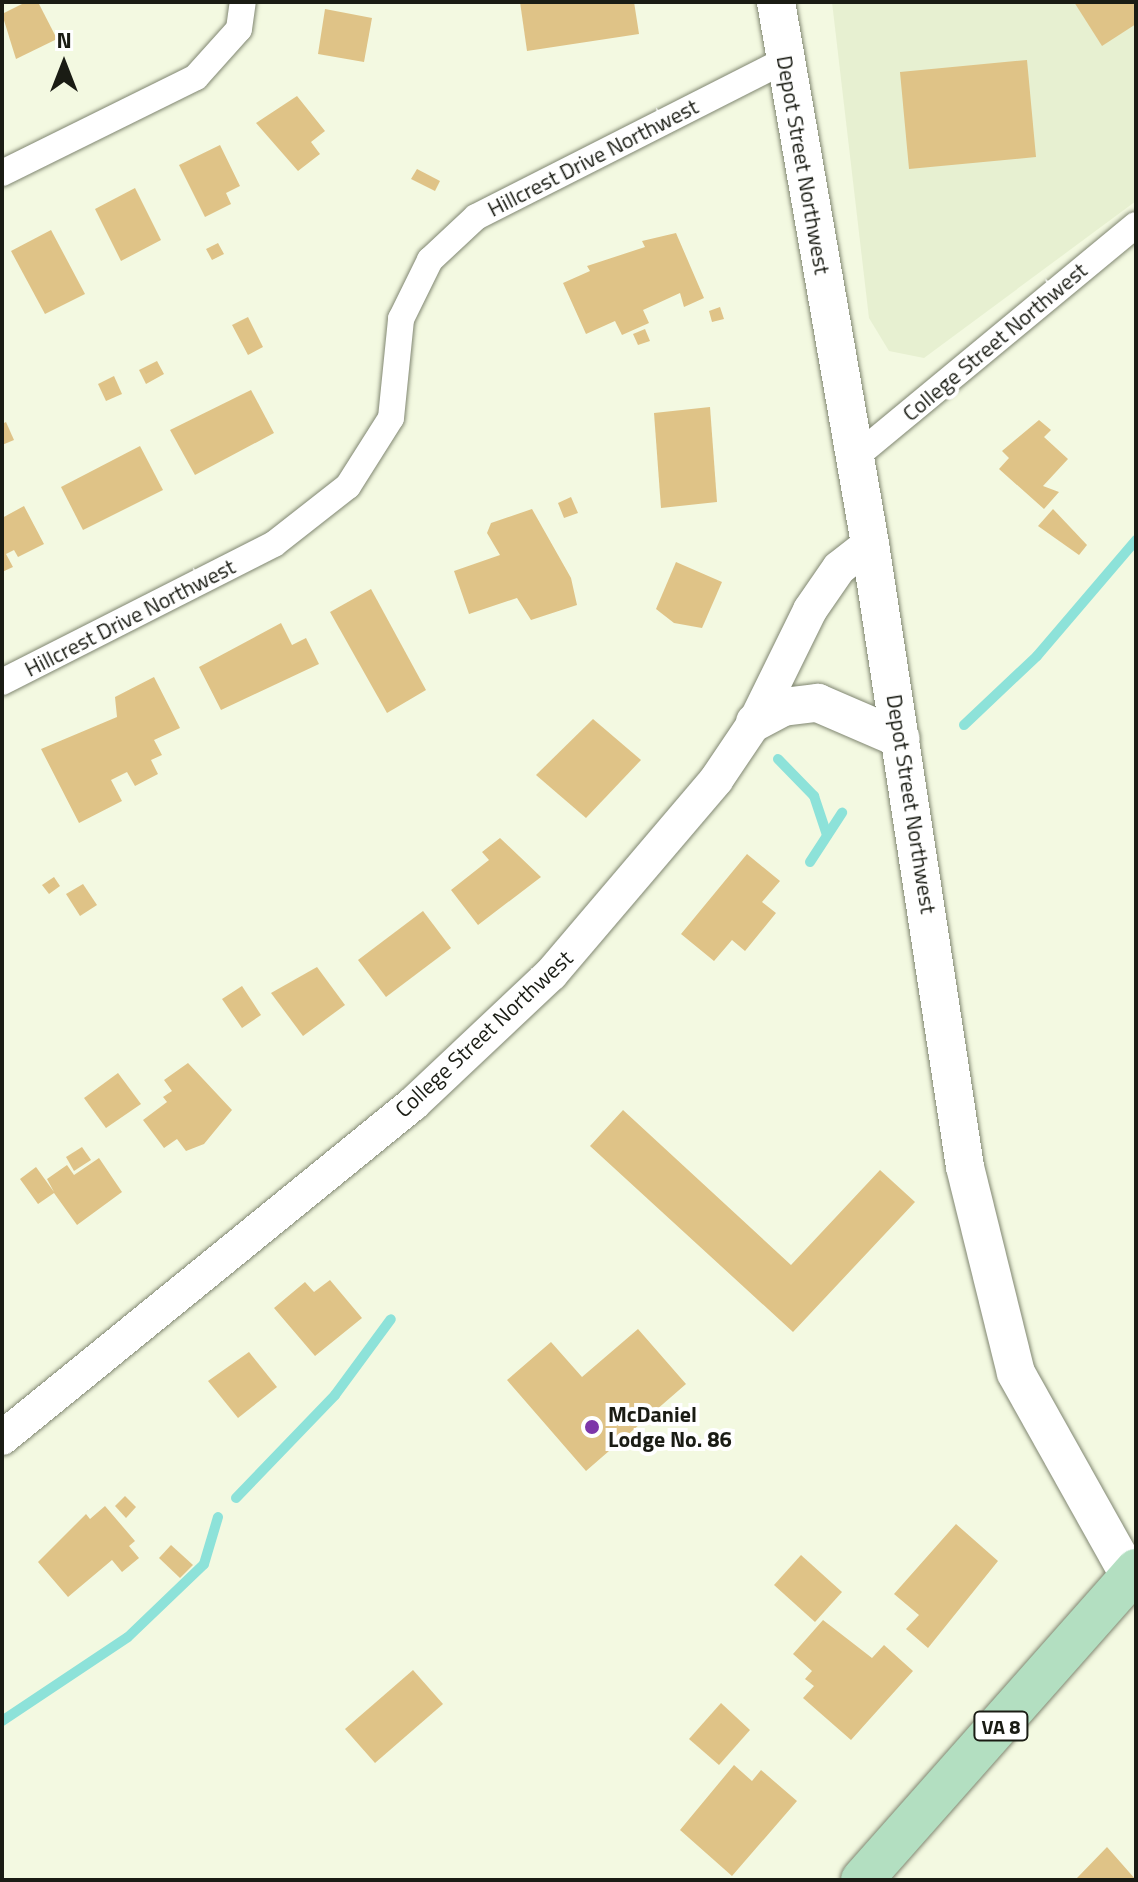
<!DOCTYPE html>
<html>
<head>
<meta charset="utf-8">
<style>
  body { margin:0 }
  #map { position:relative; width:1138px; height:1882px; overflow:hidden; background:#f3f9e1; font-family:"Titillium Web",sans-serif }
  div>[style] { position:absolute }
  .built>* { inset:0; background:#e7f0d1 }
  .stream>* { height:10px; margin:-5px; padding:0 5px; transform-origin:5px; border-radius:5px; background:#8de2d9 }
  .building>* { inset:0; background:#dfc387 }
  .roads { filter:drop-shadow(0 0 2px #808671) drop-shadow(0 0 2px #808671) }
  .minor>* { height:26px; margin:-13px; padding:0 13px; transform-origin:13px; border-radius:13px; background:#fff }
  .tertiary>* { height:34px; margin:-17px; padding:0 17px; transform-origin:17px; border-radius:17px; background:#fff }
  .secondary>* { height:38px; margin:-19px; padding:0 19px; transform-origin:19px; border-radius:19px; background:#fff }
  .primary>* { height:42px; margin:-21px; padding:0 21px; transform-origin:21px; border-radius:21px; background:#b3dfc1 }
  .dots>* { width:22px; height:22px; translate:-50% -50%; box-sizing:border-box; border:4px solid #fff; border-radius:50% }
  span { translate:-50% -50%; white-space:nowrap; text-align:center; line-height:1.15; -webkit-text-stroke:8px #fff; paint-order:stroke }
  .shield-label span { padding:2px 6px; background:#fff; border:2px solid; border-radius:6px; -webkit-text-stroke-width:0 }
  .shield-label { font-size:20px; color:#1a1c14; font-weight:700 }
  .street-label { font-size:22px; color:#1a1c14 }
  .poi-label { font-size:22px; color:#1a1c14; font-weight:700 }
  .left { translate:0 -50%; text-align:left }
  .frame { position:absolute; inset:0; border:4px solid #1a1c14; pointer-events:none }
  .north { position:absolute; left:24px; top:24px; width:80px; height:80px; -webkit-text-stroke:6px #fff; paint-order:stroke; rotate:0deg; font-size:22px; font-weight:700; line-height:32px; text-align:center; color:#1a1c14 }
  .north::after { content:''; display:block; margin:auto; width:28px; height:36px; background:#1a1c14; clip-path:polygon(50% 0,100% 100%,50% 72%,0 100%) }
</style>
</head>
<body>
<div id="map">
  <div class="built">
    <div style="clip-path:polygon(832px 2px,1136px 2px,1136px 201px,924px 358px,889px 351px,869px 318px)"></div>
  </div>
  <div class="stream">
    <div style="left:964px;top:725px;width:100px;rotate:-43.4deg"></div>
    <div style="left:1037px;top:656px;width:153px;rotate:-49.5deg"></div>
    <div style="left:778px;top:759px;width:52px;rotate:45.8deg"></div>
    <div style="left:814px;top:796px;width:41px;rotate:71.6deg"></div>
    <div style="left:810px;top:862px;width:59px;rotate:-56.9deg"></div>
    <div style="left:236px;top:1498px;width:143px;rotate:-46.1deg"></div>
    <div style="left:335px;top:1395px;width:94px;rotate:-53.6deg"></div>
    <div style="left:2px;top:1721px;width:151px;rotate:-33.7deg"></div>
    <div style="left:128px;top:1637px;width:105px;rotate:-43.8deg"></div>
    <div style="left:204px;top:1564px;width:49px;rotate:-73.4deg"></div>
  </div>
  <div class="building">
    <div style="clip-path:polygon(26px 2px,38px 2px,57px 39px,16px 59px,2px 14px)"></div>
    <div style="clip-path:polygon(520px 2px,634px 2px,639px 34px,527px 51px)"></div>
    <div style="clip-path:polygon(1074px 2px,1136px 2px,1136px 24px,1102px 46px)"></div>
    <div style="clip-path:polygon(325px 9px,372px 18px,364px 62px,318px 54px)"></div>
    <div style="clip-path:polygon(1027px 60px,1036px 157px,909px 169px,900px 72px)"></div>
    <div style="clip-path:polygon(297px 96px,325px 131px,311px 142px,320px 154px,298px 171px,256px 123px)"></div>
    <div style="clip-path:polygon(220px 145px,240px 186px,226px 193px,231px 204px,205px 217px,179px 165px)"></div>
    <div style="clip-path:polygon(417px 169px,440px 181px,435px 191px,411px 179px)"></div>
    <div style="clip-path:polygon(135px 188px,161px 240px,121px 261px,95px 209px)"></div>
    <div style="clip-path:polygon(51px 230px,85px 294px,45px 314px,11px 251px)"></div>
    <div style="clip-path:polygon(676px 233px,704px 298px,684px 307px,680px 293px,643px 310px,649px 323px,622px 335px,615px 321px,586px 334px,563px 283px,590px 271px,587px 266px,645px 247px,642px 241px)"></div>
    <div style="clip-path:polygon(218px 243px,224px 254px,212px 260px,206px 249px)"></div>
    <div style="clip-path:polygon(720px 307px,724px 319px,712px 322px,709px 311px)"></div>
    <div style="clip-path:polygon(248px 317px,263px 347px,248px 355px,232px 325px)"></div>
    <div style="clip-path:polygon(645px 329px,650px 341px,638px 345px,633px 334px)"></div>
    <div style="clip-path:polygon(157px 361px,164px 374px,146px 384px,139px 370px)"></div>
    <div style="clip-path:polygon(114px 376px,122px 394px,106px 401px,98px 384px)"></div>
    <div style="clip-path:polygon(251px 390px,274px 433px,195px 475px,170px 430px)"></div>
    <div style="clip-path:polygon(710px 407px,717px 502px,661px 508px,654px 413px)"></div>
    <div style="clip-path:polygon(1039px 420px,1051px 430px,1044px 437px,1068px 459px,1043px 486px,1059px 492px,1044px 509px,999px 469px,1009px 458px,1002px 451px)"></div>
    <div style="clip-path:polygon(6px 422px,14px 440px,2px 445px,2px 424px)"></div>
    <div style="clip-path:polygon(140px 446px,163px 490px,83px 530px,61px 487px)"></div>
    <div style="clip-path:polygon(571px 497px,578px 513px,564px 518px,558px 503px)"></div>
    <div style="clip-path:polygon(24px 506px,44px 544px,18px 557px,14px 550px,6px 554px,13px 567px,2px 572px,2px 518px)"></div>
    <div style="clip-path:polygon(532px 509px,571px 578px,577px 605px,531px 620px,517px 598px,469px 614px,454px 571px,500px 555px,487px 533px,491px 523px)"></div>
    <div style="clip-path:polygon(1053px 509px,1087px 545px,1079px 555px,1038px 526px)"></div>
    <div style="clip-path:polygon(676px 562px,722px 582px,702px 628px,674px 623px,656px 609px)"></div>
    <div style="clip-path:polygon(371px 589px,426px 690px,387px 713px,330px 612px)"></div>
    <div style="clip-path:polygon(281px 623px,292px 645px,306px 638px,319px 664px,221px 710px,199px 667px)"></div>
    <div style="clip-path:polygon(154px 677px,180px 728px,154px 740px,162px 755px,151px 760px,158px 774px,135px 786px,127px 772px,111px 780px,122px 801px,79px 823px,41px 749px,117px 717px,115px 697px)"></div>
    <div style="clip-path:polygon(593px 719px,641px 760px,586px 818px,536px 775px)"></div>
    <div style="clip-path:polygon(500px 838px,541px 877px,478px 925px,451px 890px,489px 860px,482px 852px)"></div>
    <div style="clip-path:polygon(747px 854px,780px 881px,762px 902px,776px 913px,745px 951px,732px 940px,714px 961px,681px 934px)"></div>
    <div style="clip-path:polygon(54px 877px,60px 886px,49px 894px,42px 885px)"></div>
    <div style="clip-path:polygon(83px 884px,97px 905px,80px 916px,66px 894px)"></div>
    <div style="clip-path:polygon(423px 911px,451px 948px,386px 997px,358px 960px)"></div>
    <div style="clip-path:polygon(317px 967px,345px 1005px,303px 1036px,271px 993px)"></div>
    <div style="clip-path:polygon(242px 986px,261px 1015px,242px 1028px,222px 999px)"></div>
    <div style="clip-path:polygon(188px 1063px,232px 1110px,204px 1144px,186px 1151px,177px 1139px,164px 1148px,143px 1120px,167px 1102px,163px 1097px,172px 1091px,164px 1080px)"></div>
    <div style="clip-path:polygon(118px 1073px,141px 1104px,106px 1128px,84px 1098px)"></div>
    <div style="clip-path:polygon(623px 1110px,791px 1265px,880px 1170px,915px 1202px,793px 1332px,590px 1146px)"></div>
    <div style="clip-path:polygon(82px 1147px,91px 1160px,74px 1171px,66px 1157px)"></div>
    <div style="clip-path:polygon(99px 1158px,122px 1192px,77px 1225px,54px 1193px,38px 1204px,20px 1179px,36px 1167px,54px 1192px,47px 1179px,67px 1165px,74px 1175px)"></div>
    <div style="clip-path:polygon(330px 1280px,362px 1318px,315px 1356px,274px 1308px,305px 1282px,314px 1292px)"></div>
    <div style="clip-path:polygon(638px 1329px,686px 1384px,586px 1471px,507px 1380px,551px 1342px,582px 1377px)"></div>
    <div style="clip-path:polygon(249px 1352px,277px 1387px,238px 1418px,208px 1381px)"></div>
    <div style="clip-path:polygon(125px 1496px,136px 1507px,126px 1518px,115px 1506px)"></div>
    <div style="clip-path:polygon(105px 1506px,135px 1541px,129px 1546px,139px 1558px,122px 1572px,112px 1560px,68px 1597px,38px 1562px,86px 1514px,90px 1519px)"></div>
    <div style="clip-path:polygon(956px 1524px,998px 1561px,928px 1648px,906px 1629px,919px 1615px,894px 1594px)"></div>
    <div style="clip-path:polygon(171px 1545px,193px 1565px,180px 1578px,159px 1558px)"></div>
    <div style="clip-path:polygon(801px 1555px,842px 1592px,815px 1622px,774px 1585px)"></div>
    <div style="clip-path:polygon(823px 1620px,872px 1658px,884px 1645px,913px 1671px,851px 1740px,803px 1698px,814px 1686px,805px 1679px,812px 1671px,793px 1654px)"></div>
    <div style="clip-path:polygon(413px 1670px,443px 1704px,375px 1763px,345px 1729px)"></div>
    <div style="clip-path:polygon(721px 1703px,750px 1730px,719px 1765px,689px 1739px)"></div>
    <div style="clip-path:polygon(734px 1765px,752px 1781px,761px 1770px,797px 1801px,732px 1876px,680px 1830px)"></div>
    <div style="clip-path:polygon(1107px 1847px,1136px 1880px,1069px 1880px,1077px 1878px)"></div>
  </div>
  <div class="roads">
    <div class="minor">
      <div style="left:2px;top:173px;width:216px;rotate:-26.3deg"></div>
      <div style="left:196px;top:77px;width:64px;rotate:-48.1deg"></div>
      <div style="left:239px;top:29px;width:27px;rotate:-82deg"></div>
      <div style="left:853px;top:459px;width:367px;rotate:-39.6deg"></div>
      <div style="left:2px;top:682px;width:305px;rotate:-26.9deg"></div>
      <div style="left:274px;top:544px;width:94px;rotate:-38.1deg"></div>
      <div style="left:348px;top:486px;width:80px;rotate:-57.7deg"></div>
      <div style="left:391px;top:418px;width:100px;rotate:-84.2deg"></div>
      <div style="left:401px;top:319px;width:66px;rotate:-63.8deg"></div>
      <div style="left:430px;top:260px;width:63px;rotate:-43.1deg"></div>
      <div style="left:476px;top:217px;width:347px;rotate:-26.9deg"></div>
    </div>
    <div class="tertiary">
      <div style="left:2px;top:1438px;width:531px;rotate:-39.11deg"></div>
      <div style="left:414px;top:1103px;width:188px;rotate:-43.3deg"></div>
      <div style="left:551px;top:974px;width:255px;rotate:-49.6deg"></div>
      <div style="left:716px;top:780px;width:70px;rotate:-56.1deg"></div>
      <div style="left:755px;top:722px;width:125px;rotate:-63.8deg"></div>
      <div style="left:810px;top:610px;width:51px;rotate:-55.4deg"></div>
      <div style="left:839px;top:568px;width:39px;rotate:-38deg"></div>
    </div>
    <div class="secondary">
      <div style="left:776px;top:2px;width:550px;rotate:80.16deg"></div>
      <div style="left:870px;top:544px;width:630px;rotate:81.33deg"></div>
      <div style="left:965px;top:1167px;width:212px;rotate:76.1deg"></div>
      <div style="left:1016px;top:1373px;width:234px;rotate:60.8deg"></div>
      <div style="left:755px;top:722px;width:32px;rotate:-28deg"></div>
      <div style="left:783px;top:707px;width:35px;rotate:-7deg"></div>
      <div style="left:818px;top:703px;width:90px;rotate:23.4deg"></div>
    </div>
    <div class="primary">
      <div style="left:862px;top:1880px;width:414px;rotate:-48.5deg"></div>
    </div>
  </div>
  <div class="dots">
    <div style="left:592px;top:1427px;background:#7d36a9"></div>
  </div>
  <div class="shield-label">
    <span style="left:1001px;top:1726px">VA 8</span>
  </div>
  <div class="street-label">
    <span style="left:593px;top:158px;rotate:-27deg">Hillcrest Drive Northwest</span>
    <span style="left:803px;top:165px;rotate:80deg">Depot Street Northwest</span>
    <span style="left:995px;top:342px;rotate:-40deg">College Street Northwest</span>
    <span style="left:130px;top:618px;rotate:-27deg">Hillcrest Drive Northwest</span>
    <span style="left:911px;top:804px;rotate:81deg">Depot Street Northwest</span>
    <span style="left:484px;top:1034px;rotate:-43deg">College Street Northwest</span>
  </div>
  <div class="poi-label">
    <span class="left" style="left:608px;top:1427px">McDaniel<br>Lodge No. 86</span>
  </div>
  <div class="frame"></div>
  <div class="north">N</div>
</div>
</body>
</html>
